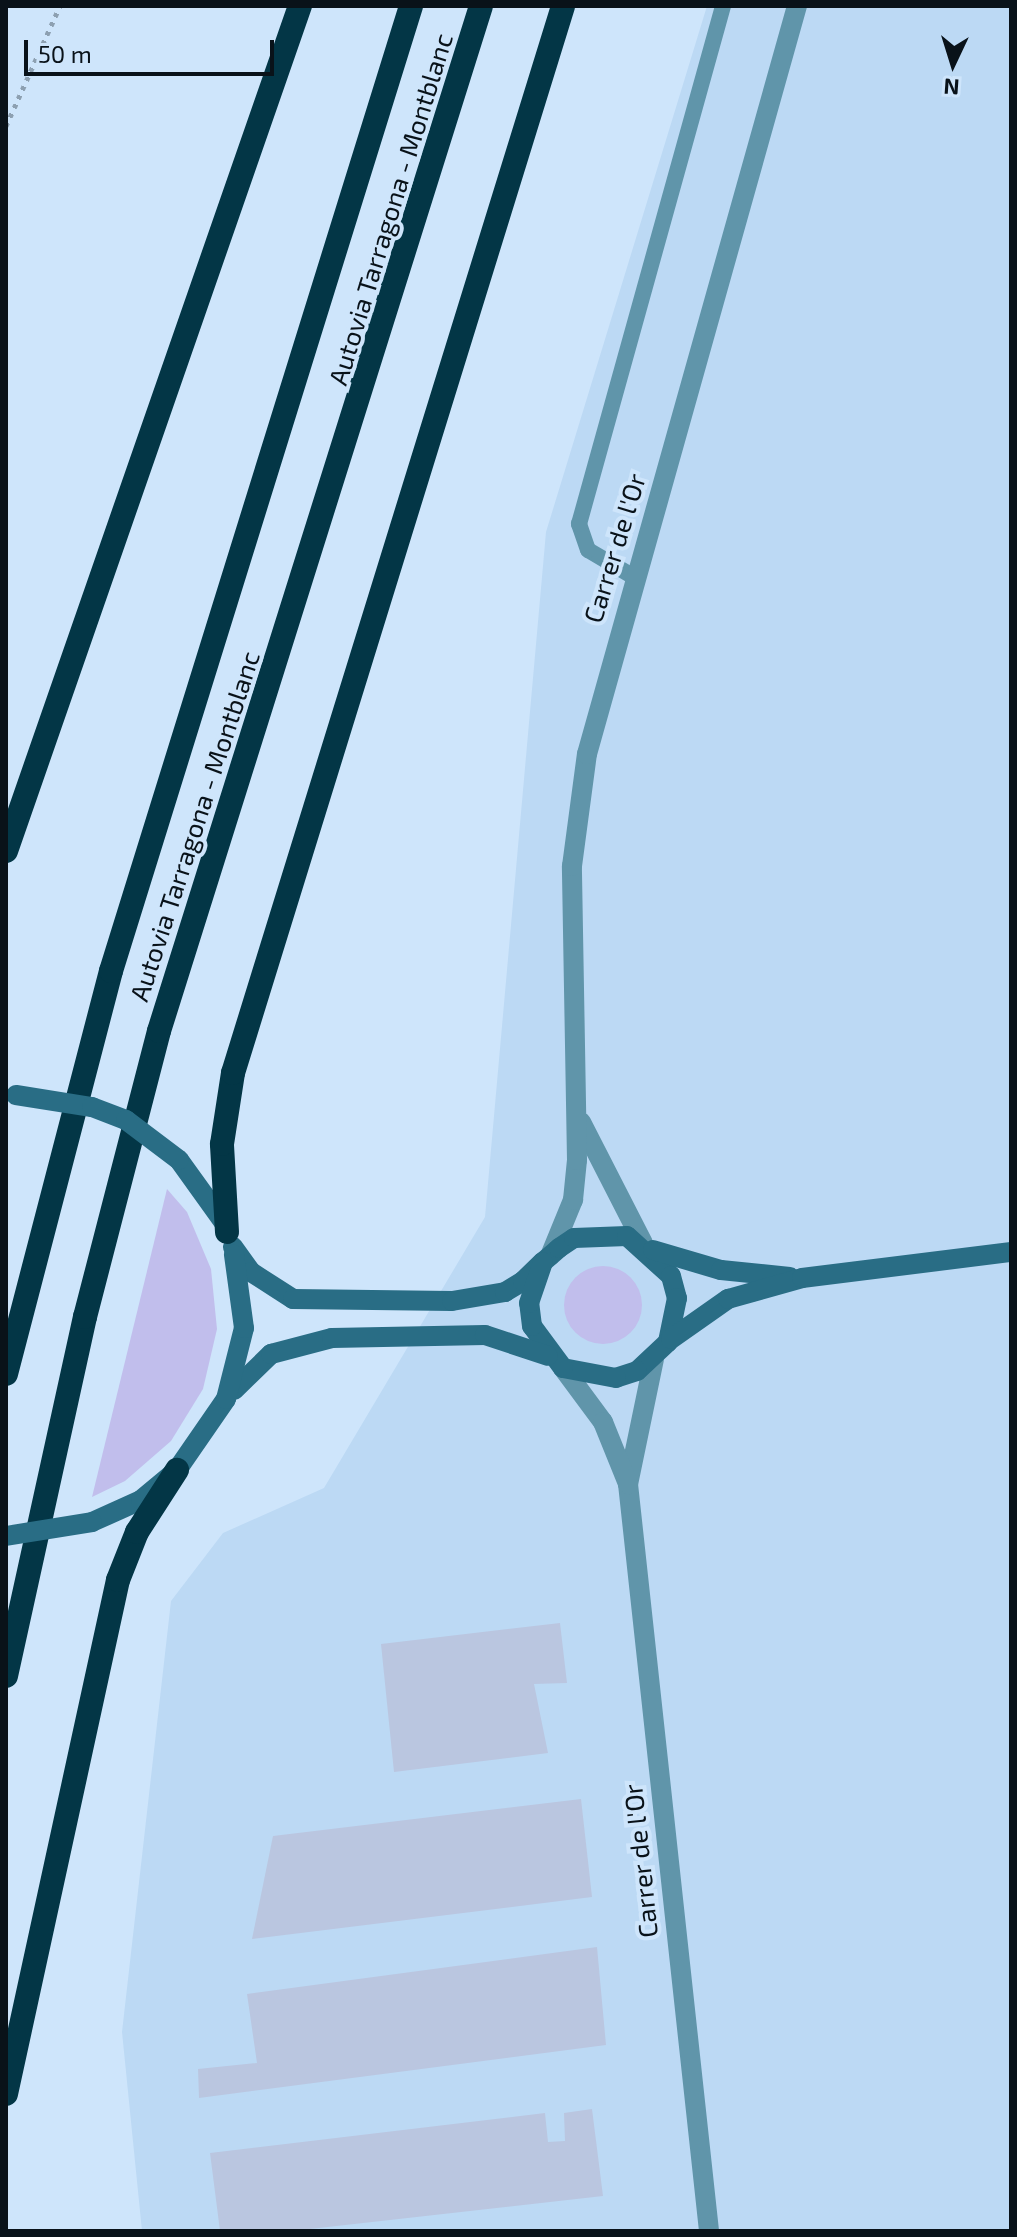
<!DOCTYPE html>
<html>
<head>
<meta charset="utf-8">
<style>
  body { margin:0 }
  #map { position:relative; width:1017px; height:2237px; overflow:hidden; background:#cee5fb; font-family:"Exo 2",sans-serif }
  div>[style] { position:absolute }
  .built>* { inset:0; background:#bcd9f4 }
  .green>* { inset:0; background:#c1beec }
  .round { border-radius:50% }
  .building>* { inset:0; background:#bac6e0 }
  .path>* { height:5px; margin-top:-2.5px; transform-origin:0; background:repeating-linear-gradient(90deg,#8da0b1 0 4px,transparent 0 10px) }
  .lane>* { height:16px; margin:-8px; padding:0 8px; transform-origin:8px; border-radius:8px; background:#6095aa }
  .street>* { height:20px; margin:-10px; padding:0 10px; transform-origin:10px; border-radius:10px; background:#6095aa }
  .secondary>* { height:20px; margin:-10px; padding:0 10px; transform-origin:10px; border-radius:10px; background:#296d85 }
  .highway>* { height:24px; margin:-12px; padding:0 12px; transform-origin:12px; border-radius:12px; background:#033646 }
  .secondary-bridge>* { height:20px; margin:-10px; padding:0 10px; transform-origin:10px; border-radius:10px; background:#296d85 }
  span { translate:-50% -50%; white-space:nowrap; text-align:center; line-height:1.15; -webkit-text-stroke:8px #cee5fb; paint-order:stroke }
  .street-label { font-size:26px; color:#091219 }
  .frame { position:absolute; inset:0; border:8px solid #091219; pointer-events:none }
  .north { position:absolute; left:913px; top:24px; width:80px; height:80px; -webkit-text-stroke:6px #cee5fb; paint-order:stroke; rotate:184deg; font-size:22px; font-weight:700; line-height:32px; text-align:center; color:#091219 }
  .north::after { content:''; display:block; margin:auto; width:28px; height:36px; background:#091219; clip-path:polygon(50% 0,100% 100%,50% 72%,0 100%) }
  .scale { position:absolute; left:24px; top:40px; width:250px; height:36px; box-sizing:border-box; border:4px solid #091219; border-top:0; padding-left:10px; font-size:24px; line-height:28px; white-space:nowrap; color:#091219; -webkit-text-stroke:6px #cee5fb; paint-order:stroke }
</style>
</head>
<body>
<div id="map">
  <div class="built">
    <div style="clip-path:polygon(707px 6px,1011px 6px,1011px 2231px,142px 2231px,122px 2032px,171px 1601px,223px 1533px,324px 1488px,485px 1217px,546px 532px)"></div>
  </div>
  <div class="green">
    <div style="clip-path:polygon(167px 1189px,187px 1212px,211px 1269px,217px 1329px,203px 1389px,171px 1441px,125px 1481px,92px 1497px)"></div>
    <div class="round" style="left:564px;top:1266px;width:78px;height:78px"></div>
  </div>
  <div class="building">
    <div style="clip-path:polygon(560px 1623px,567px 1683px,534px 1684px,548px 1753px,394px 1772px,381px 1644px)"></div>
    <div style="clip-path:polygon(581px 1799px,592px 1897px,252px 1939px,273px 1836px)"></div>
    <div style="clip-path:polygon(597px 1947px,606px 2045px,199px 2098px,198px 2069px,257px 2063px,247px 1994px)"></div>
    <div style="clip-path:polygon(592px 2109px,603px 2196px,292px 2231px,220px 2231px,210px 2153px,545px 2113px,548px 2142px,565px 2141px,564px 2113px)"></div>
  </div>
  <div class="path">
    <div style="left:6px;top:126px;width:132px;rotate:-65.8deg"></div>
  </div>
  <div class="lane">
    <div style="left:634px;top:577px;width:53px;rotate:-149.6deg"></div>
    <div style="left:588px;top:550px;width:28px;rotate:-109deg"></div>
    <div style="left:579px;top:524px;width:538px;rotate:-74.46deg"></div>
  </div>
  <div class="street">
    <div style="left:581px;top:1122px;width:136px;rotate:62.9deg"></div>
    <div style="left:550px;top:1256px;width:61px;rotate:-67.7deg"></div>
    <div style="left:573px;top:1200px;width:40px;rotate:-84.3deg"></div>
    <div style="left:577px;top:1160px;width:294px;rotate:-91deg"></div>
    <div style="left:572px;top:866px;width:113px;rotate:-82.4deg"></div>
    <div style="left:587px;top:754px;width:777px;rotate:-74.32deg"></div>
    <div style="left:654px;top:1359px;width:128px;rotate:101.7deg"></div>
    <div style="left:628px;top:1484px;width:751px;rotate:83.81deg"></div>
    <div style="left:563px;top:1368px;width:67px;rotate:53.5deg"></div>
    <div style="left:603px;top:1422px;width:67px;rotate:68deg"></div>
  </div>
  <div class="secondary">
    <div style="left:179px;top:1160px;width:79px;rotate:54.3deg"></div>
    <div style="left:233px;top:1247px;width:31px;rotate:54deg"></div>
    <div style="left:251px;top:1272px;width:50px;rotate:32.7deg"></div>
    <div style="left:293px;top:1299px;width:159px;rotate:0.7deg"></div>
    <div style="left:452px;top:1301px;width:54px;rotate:-9.6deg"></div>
    <div style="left:505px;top:1292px;width:21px;rotate:-31deg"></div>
    <div style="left:523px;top:1281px;width:28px;rotate:-44deg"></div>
    <div style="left:543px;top:1262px;width:21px;rotate:-41deg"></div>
    <div style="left:559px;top:1248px;width:18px;rotate:-34deg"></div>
    <div style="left:574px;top:1238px;width:53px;rotate:-2.2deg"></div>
    <div style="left:627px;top:1236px;width:59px;rotate:42.3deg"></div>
    <div style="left:671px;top:1276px;width:23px;rotate:75deg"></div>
    <div style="left:677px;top:1298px;width:45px;rotate:101.6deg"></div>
    <div style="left:668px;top:1342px;width:42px;rotate:136.9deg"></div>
    <div style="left:637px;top:1371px;width:22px;rotate:162deg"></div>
    <div style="left:616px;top:1378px;width:54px;rotate:-169.3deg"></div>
    <div style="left:563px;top:1368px;width:52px;rotate:-126.4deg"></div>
    <div style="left:532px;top:1326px;width:23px;rotate:-97deg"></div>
    <div style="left:529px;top:1303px;width:43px;rotate:-71.1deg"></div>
    <div style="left:653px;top:1250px;width:71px;rotate:16.4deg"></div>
    <div style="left:721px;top:1270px;width:69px;rotate:5.8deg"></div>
    <div style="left:671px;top:1339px;width:70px;rotate:-35.1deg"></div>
    <div style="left:728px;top:1299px;width:77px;rotate:-15.8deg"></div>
    <div style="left:802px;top:1278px;width:211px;rotate:-7.1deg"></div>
    <div style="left:234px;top:1390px;width:52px;rotate:-44.2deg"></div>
    <div style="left:271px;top:1354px;width:63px;rotate:-14.7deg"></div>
    <div style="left:332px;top:1338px;width:153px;rotate:-1.1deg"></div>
    <div style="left:485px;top:1335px;width:66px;rotate:18.4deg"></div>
    <div style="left:92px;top:1522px;width:54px;rotate:-24.2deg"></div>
    <div style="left:141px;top:1500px;width:47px;rotate:-39.8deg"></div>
    <div style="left:177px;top:1470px;width:86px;rotate:-55.4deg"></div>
    <div style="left:226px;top:1399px;width:73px;rotate:-75.8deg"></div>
    <div style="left:244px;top:1328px;width:74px;rotate:-97.8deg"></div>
  </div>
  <div class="highway">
    <div style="left:6px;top:851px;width:895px;rotate:-70.82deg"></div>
    <div style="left:227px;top:1232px;width:88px;rotate:-93.3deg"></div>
    <div style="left:222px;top:1144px;width:72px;rotate:-81.2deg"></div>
    <div style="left:233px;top:1073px;width:1117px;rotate:-72.81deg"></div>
    <div style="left:6px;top:1374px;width:416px;rotate:-75.4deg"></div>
    <div style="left:111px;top:971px;width:1011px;rotate:-72.73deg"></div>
    <div style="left:6px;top:1676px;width:368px;rotate:-77.6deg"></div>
    <div style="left:85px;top:1317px;width:295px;rotate:-75.5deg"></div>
    <div style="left:159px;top:1031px;width:1074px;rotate:-72.56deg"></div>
    <div style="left:6px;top:2094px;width:526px;rotate:-77.71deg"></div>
    <div style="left:118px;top:1580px;width:52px;rotate:-68.4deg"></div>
    <div style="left:137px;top:1532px;width:74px;rotate:-57.2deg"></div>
  </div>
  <div class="secondary-bridge">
    <div style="left:16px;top:1095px;width:77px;rotate:9deg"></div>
    <div style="left:92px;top:1107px;width:36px;rotate:21deg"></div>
    <div style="left:126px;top:1120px;width:66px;rotate:37deg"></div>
    <div style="left:6px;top:1536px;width:87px;rotate:-9.2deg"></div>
  </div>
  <div class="street-label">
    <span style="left:390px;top:209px;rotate:-73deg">Autovia Tarragona - Montblanc</span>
    <span style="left:614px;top:548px;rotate:-73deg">Carrer de l'Or</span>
    <span style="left:194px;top:826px;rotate:-72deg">Autovia Tarragona - Montblanc</span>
    <span style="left:640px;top:1861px;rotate:-96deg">Carrer de l'Or</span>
  </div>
  <div class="frame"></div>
  <div class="north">N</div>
  <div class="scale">50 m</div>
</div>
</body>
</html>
